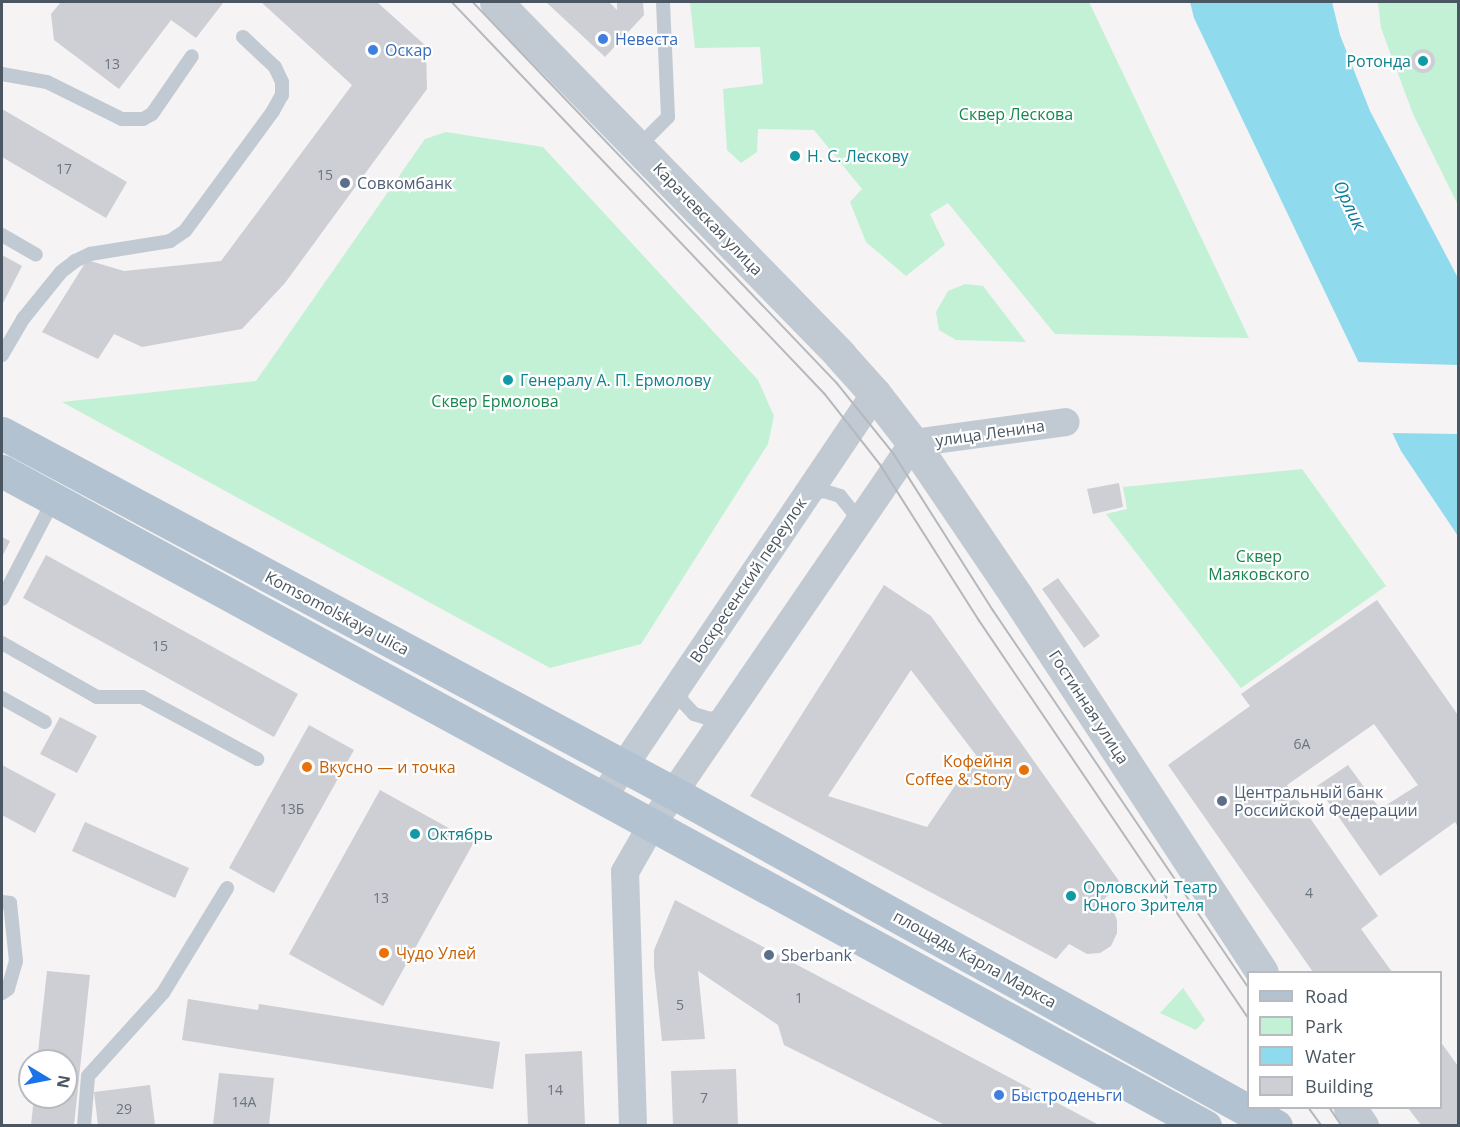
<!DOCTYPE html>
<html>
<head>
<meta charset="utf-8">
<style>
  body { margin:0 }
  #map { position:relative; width:1460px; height:1127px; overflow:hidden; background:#f5f3f3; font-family:"Open Sans",sans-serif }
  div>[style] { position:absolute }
  .green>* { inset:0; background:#c3f1d5 }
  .water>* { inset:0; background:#90daee }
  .pier>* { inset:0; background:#f5f3f3 }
  .building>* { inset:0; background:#cdcfd5 }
  .round { border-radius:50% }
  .service>* { height:14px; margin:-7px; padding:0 7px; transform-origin:7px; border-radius:7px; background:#c1cad2 }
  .minor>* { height:28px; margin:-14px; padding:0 14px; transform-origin:14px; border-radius:14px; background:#c1cad2 }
  .tertiary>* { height:33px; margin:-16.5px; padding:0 16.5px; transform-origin:16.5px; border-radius:16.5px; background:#c1cad2 }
  .primary>* { height:33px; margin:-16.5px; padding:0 16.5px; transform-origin:16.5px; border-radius:16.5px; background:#b3c2d1 }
  .tram>* { height:1.5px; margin:-0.75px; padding:0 0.75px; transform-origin:0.75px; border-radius:0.75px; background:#b5b8bd }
  .dots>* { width:16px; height:16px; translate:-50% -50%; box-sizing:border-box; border:3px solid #fff; border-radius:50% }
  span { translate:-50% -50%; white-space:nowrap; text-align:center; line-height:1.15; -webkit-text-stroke:4.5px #fff; paint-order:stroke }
  .number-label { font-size:14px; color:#6b747e }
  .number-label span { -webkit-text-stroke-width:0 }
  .shop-label { font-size:16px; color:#366cbe }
  .left { translate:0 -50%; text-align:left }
  .culture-label { font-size:16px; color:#0d838f }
  .right { translate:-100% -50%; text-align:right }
  .park-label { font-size:16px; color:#17864f }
  .service-label { font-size:16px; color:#4e5e75 }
  .street-label { font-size:16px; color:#4a5661 }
  .food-label { font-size:16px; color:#c56008 }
  .water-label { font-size:18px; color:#0c7c9b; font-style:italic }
  .frame { position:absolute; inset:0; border:3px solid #4a5661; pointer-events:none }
  .legend { position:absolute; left:1247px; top:971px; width:195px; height:138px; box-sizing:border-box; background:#fff; border:2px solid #b7bbc0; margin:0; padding:8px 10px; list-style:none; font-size:18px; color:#4a5661 }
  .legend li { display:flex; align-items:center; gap:12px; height:30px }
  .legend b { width:30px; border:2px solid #b7bbc0 }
  .north { position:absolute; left:18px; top:1049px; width:60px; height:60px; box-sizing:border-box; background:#fff; border:2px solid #b7bbc0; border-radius:50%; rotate:100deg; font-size:16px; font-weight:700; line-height:24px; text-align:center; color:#4a5661 }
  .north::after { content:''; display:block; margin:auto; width:21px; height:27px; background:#1a73e8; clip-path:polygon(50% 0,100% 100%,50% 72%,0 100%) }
</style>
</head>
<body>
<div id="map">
  <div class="green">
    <div style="clip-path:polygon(690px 2px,1089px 2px,1249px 338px,1055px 334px,948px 203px,930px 214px,945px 245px,906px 276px,866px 242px,850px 202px,862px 189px,814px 130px,758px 129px,757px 152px,741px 163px,727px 150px,723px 89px,763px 84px,760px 47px,695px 48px)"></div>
    <div style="clip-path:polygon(1378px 2px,1458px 2px,1458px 205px,1413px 114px,1381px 28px)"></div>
    <div style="clip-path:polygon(446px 132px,543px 147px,758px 380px,774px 416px,768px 444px,641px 644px,550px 668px,62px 402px,256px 381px,425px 139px)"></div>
    <div style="clip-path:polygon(965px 284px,983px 286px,1026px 342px,956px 340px,939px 330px,936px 312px,948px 291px)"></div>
    <div style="clip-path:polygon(1302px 469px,1386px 586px,1241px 688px,1106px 514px,1127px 509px,1123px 487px)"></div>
    <div style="clip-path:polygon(1183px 988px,1205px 1020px,1196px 1030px,1160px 1013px)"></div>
  </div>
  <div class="water">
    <div style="clip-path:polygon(1190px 2px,1332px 2px,1340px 35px,1370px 111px,1458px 278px,1458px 536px,1401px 451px,1194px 18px)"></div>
  </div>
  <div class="pier">
    <div style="clip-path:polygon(1357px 362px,1458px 365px,1458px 434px,1389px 433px)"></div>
  </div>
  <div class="building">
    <div style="clip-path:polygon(61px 2px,222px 2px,223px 3px,196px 38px,171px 20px,119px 89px,54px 40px,51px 14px)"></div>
    <div style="clip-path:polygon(261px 2px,377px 2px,426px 46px,427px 89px,285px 283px,242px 329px,142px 347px,114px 334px,98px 359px,42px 332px,87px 260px,124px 271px,221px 261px,352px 85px)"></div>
    <div style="clip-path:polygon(546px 2px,609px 2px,617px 10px,617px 2px,643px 2px,644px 15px,605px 57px)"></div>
    <div class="round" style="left:1411px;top:49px;width:24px;height:24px"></div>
    <div style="clip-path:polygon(2px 109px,127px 182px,106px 218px,2px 157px)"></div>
    <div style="clip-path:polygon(2px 255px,22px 266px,2px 305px)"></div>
    <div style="clip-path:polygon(1119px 483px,1123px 507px,1093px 514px,1087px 489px)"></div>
    <div style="clip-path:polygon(2px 537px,10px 541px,2px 557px)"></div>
    <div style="clip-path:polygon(46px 555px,298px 694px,274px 737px,23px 598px)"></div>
    <div style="clip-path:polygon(1058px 578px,1100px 636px,1084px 648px,1042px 589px)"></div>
    <div style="clip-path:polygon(evenodd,884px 585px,931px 616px,1119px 881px,1103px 901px,1112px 908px,1117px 920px,1117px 933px,1111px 946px,1100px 953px,1087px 954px,1069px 944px,1056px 959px,750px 796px,884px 585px,911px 670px,976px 755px,927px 827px,828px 796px,911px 670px)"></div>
    <div style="clip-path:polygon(1377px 600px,1458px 715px,1458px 827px,1455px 822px,1380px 876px,1317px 786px,1348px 765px,1380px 809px,1418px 785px,1374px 724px,1287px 785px,1378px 916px,1361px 929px,1392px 972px,1313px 972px,1168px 765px,1250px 706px,1241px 694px)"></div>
    <div style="clip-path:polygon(60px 717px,97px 736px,77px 773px,40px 754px)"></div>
    <div style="clip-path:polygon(309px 725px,354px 750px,274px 893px,229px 868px)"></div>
    <div style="clip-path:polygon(2px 765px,56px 794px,35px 833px,2px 815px)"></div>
    <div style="clip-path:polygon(380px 790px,474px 842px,383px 1006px,289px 954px)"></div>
    <div style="clip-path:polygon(85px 822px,189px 868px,175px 898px,72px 851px)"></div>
    <div style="clip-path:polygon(675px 900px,1099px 1125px,945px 1125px,784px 1045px,778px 1025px,698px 971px,705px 1039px,662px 1041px,654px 967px,654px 950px)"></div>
    <div style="clip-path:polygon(47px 971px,90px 975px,74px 1125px,31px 1125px,34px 1097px,66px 1097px,66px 1061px,37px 1061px)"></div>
    <div style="clip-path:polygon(188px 999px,258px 1010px,259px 1004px,500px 1042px,493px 1089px,182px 1040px)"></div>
    <div style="clip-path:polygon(1440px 1041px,1458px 1066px,1458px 1125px,1421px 1125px,1408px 1108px,1440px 1108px)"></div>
    <div style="clip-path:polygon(582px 1051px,585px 1125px,528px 1125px,525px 1054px)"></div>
    <div style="clip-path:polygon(736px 1069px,738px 1125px,673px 1125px,671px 1071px)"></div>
    <div style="clip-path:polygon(219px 1073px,274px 1078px,269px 1125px,213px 1125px)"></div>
    <div style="clip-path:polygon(150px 1085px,155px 1125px,98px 1125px,94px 1092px)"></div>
  </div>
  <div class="service">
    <div style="left:2px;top:74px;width:46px;rotate:10.1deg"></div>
    <div style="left:47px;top:82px;width:84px;rotate:26.3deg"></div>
    <div style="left:122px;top:119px;width:21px"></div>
    <div style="left:143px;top:119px;width:10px;rotate:-29deg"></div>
    <div style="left:152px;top:114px;width:70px;rotate:-55.4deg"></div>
    <div style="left:638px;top:147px;width:42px;rotate:-45deg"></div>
    <div style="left:668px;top:117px;width:115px;rotate:-92.5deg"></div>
    <div style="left:2px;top:235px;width:39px;rotate:30deg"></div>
    <div style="left:2px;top:355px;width:42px;rotate:-59.7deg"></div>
    <div style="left:23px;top:319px;width:60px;rotate:-51deg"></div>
    <div style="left:61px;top:272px;width:18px;rotate:-38deg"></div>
    <div style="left:75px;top:261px;width:17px;rotate:-25deg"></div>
    <div style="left:90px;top:254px;width:81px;rotate:-9.2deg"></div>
    <div style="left:170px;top:241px;width:18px;rotate:-34deg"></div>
    <div style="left:185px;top:231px;width:149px;rotate:-53.7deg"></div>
    <div style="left:273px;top:111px;width:18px;rotate:-61deg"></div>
    <div style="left:282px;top:95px;width:13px;rotate:-90deg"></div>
    <div style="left:282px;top:82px;width:17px;rotate:-115deg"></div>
    <div style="left:275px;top:67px;width:44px;rotate:-136.8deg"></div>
    <div style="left:809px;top:494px;width:15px;rotate:-11deg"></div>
    <div style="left:824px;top:491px;width:17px;rotate:17deg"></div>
    <div style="left:840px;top:496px;width:21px;rotate:51deg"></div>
    <div style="left:853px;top:512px;width:15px;rotate:82deg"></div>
    <div style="left:2px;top:599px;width:113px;rotate:-62.5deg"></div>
    <div style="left:2px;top:643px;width:109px;rotate:29.6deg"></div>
    <div style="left:97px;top:697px;width:45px"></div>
    <div style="left:142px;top:697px;width:131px;rotate:28.3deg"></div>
    <div style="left:679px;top:686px;width:15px;rotate:79deg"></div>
    <div style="left:682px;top:701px;width:18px;rotate:47deg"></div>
    <div style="left:694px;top:714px;width:17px;rotate:17deg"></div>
    <div style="left:710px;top:719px;width:16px;rotate:-15deg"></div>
    <div style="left:2px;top:698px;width:49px;rotate:29.2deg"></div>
    <div style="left:2px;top:902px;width:8px;rotate:7deg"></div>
    <div style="left:10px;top:903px;width:58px;rotate:84.1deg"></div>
    <div style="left:16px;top:961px;width:29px;rotate:106deg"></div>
    <div style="left:8px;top:989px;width:7px;rotate:146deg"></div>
    <div style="left:84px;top:1126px;width:50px;rotate:-85.4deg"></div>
    <div style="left:88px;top:1076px;width:112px;rotate:-47.9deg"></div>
    <div style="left:163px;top:993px;width:123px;rotate:-58.6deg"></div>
  </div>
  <div class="minor">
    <div style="left:603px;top:797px;width:486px;rotate:-56deg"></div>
    <div style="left:633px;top:1126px;width:254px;rotate:-91.8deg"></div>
    <div style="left:625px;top:872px;width:56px;rotate:-60.3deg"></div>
    <div style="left:653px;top:823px;width:460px;rotate:-55.6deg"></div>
    <div style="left:913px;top:443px;width:154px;rotate:-7.8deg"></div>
  </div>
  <div class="tertiary">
    <div style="left:496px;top:2px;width:493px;rotate:45.7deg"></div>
    <div style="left:840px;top:355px;width:52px;rotate:48.1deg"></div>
    <div style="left:875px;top:394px;width:62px;rotate:52.2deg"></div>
    <div style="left:913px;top:443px;width:184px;rotate:55.9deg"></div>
    <div style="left:1016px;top:595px;width:450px;rotate:56.9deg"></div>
    <div style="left:1350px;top:1108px;width:22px;rotate:56deg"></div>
  </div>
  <div class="primary">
    <div style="left:2px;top:433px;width:762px;rotate:28.18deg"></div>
    <div style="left:674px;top:793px;width:688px;rotate:28.95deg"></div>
    <div style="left:2px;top:471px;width:1370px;rotate:28.57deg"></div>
  </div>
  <div class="tram">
    <div style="left:452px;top:2px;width:541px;rotate:46.42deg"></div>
    <div style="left:825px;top:394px;width:42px;rotate:51.8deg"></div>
    <div style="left:851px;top:427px;width:47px;rotate:51.9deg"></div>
    <div style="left:880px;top:464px;width:185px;rotate:57.6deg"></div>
    <div style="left:979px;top:620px;width:480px;rotate:55.9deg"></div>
    <div style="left:473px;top:2px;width:527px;rotate:46.31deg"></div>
    <div style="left:837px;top:383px;width:91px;rotate:51.2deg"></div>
    <div style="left:894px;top:454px;width:185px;rotate:57.6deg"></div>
    <div style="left:993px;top:610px;width:454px;rotate:55.9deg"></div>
    <div style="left:1309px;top:1108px;width:22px;rotate:54deg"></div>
    <div style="left:1330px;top:1108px;width:22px;rotate:56deg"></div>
  </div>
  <div class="dots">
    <div style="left:603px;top:39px;background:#3f7fe0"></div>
    <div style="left:373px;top:50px;background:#3f7fe0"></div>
    <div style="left:1423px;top:61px;background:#0f9aa8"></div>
    <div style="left:795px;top:156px;background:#0f9aa8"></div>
    <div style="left:345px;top:183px;background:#5c6f8a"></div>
    <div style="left:508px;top:380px;background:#0f9aa8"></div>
    <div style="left:307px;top:767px;background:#e8710a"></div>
    <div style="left:1024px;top:770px;background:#e8710a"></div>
    <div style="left:1222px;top:801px;background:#5c6f8a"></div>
    <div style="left:415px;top:834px;background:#0f9aa8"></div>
    <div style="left:1071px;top:896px;background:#0f9aa8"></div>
    <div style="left:384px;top:953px;background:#e8710a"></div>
    <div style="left:769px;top:955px;background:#5c6f8a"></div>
    <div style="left:999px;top:1095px;background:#3f7fe0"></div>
  </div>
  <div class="number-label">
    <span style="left:112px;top:64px">13</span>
    <span style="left:64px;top:169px">17</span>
    <span style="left:325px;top:175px">15</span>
    <span style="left:160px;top:646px">15</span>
    <span style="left:1302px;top:744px">6А</span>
    <span style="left:292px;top:809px">13Б</span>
    <span style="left:1309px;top:893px">4</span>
    <span style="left:381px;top:898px">13</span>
    <span style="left:799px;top:998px">1</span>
    <span style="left:680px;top:1005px">5</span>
    <span style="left:555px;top:1090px">14</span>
    <span style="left:704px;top:1098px">7</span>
    <span style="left:244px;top:1102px">14А</span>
    <span style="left:124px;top:1109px">29</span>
  </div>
  <div class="shop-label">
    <span class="left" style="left:615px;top:39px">Невеста</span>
    <span class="left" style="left:385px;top:50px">Оскар</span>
    <span class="left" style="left:1011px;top:1095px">Быстроденьги</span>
  </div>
  <div class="culture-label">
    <span class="right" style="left:1411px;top:61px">Ротонда</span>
    <span class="left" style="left:807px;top:156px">Н. С. Лескову</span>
    <span class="left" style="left:520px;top:380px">Генералу А. П. Ермолову</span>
    <span class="left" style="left:427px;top:834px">Октябрь</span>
    <span class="left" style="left:1083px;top:896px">Орловский Театр<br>Юного Зрителя</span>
  </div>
  <div class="park-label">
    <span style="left:1016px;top:114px">Сквер Лескова</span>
    <span style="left:495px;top:401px">Сквер Ермолова</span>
    <span style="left:1259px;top:565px">Сквер<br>Маяковского</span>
  </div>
  <div class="service-label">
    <span class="left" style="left:357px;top:183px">Совкомбанк</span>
    <span class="left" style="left:1234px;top:801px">Центральный банк<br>Российской Федерации</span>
    <span class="left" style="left:781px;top:955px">Sberbank</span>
  </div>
  <div class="street-label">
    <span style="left:708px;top:219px;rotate:46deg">Карачевская улица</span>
    <span style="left:990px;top:433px;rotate:-8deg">улица Ленина</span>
    <span style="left:748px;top:580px;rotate:-56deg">Воскресенский переулок</span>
    <span style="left:337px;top:613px;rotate:28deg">Komsomolskaya ulica</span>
    <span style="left:1089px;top:707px;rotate:57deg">Гостинная улица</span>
    <span style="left:975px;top:959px;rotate:29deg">площадь Карла Маркса</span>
  </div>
  <div class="food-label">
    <span class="right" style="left:1012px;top:770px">Кофейня<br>Coffee &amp; Story</span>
    <span class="left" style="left:319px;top:767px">Вкусно — и точка</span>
    <span class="left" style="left:396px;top:953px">Чудо Улей</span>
  </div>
  <div class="water-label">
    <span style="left:1350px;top:205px;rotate:65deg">Орлик</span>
  </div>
  <div class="frame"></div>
  <ul class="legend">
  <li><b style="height:8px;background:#b3c2d1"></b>Road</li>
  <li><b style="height:16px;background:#c3f1d5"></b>Park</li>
  <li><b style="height:16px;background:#90daee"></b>Water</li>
  <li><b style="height:16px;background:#cdcfd5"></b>Building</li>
  </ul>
  <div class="north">N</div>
</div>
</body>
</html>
